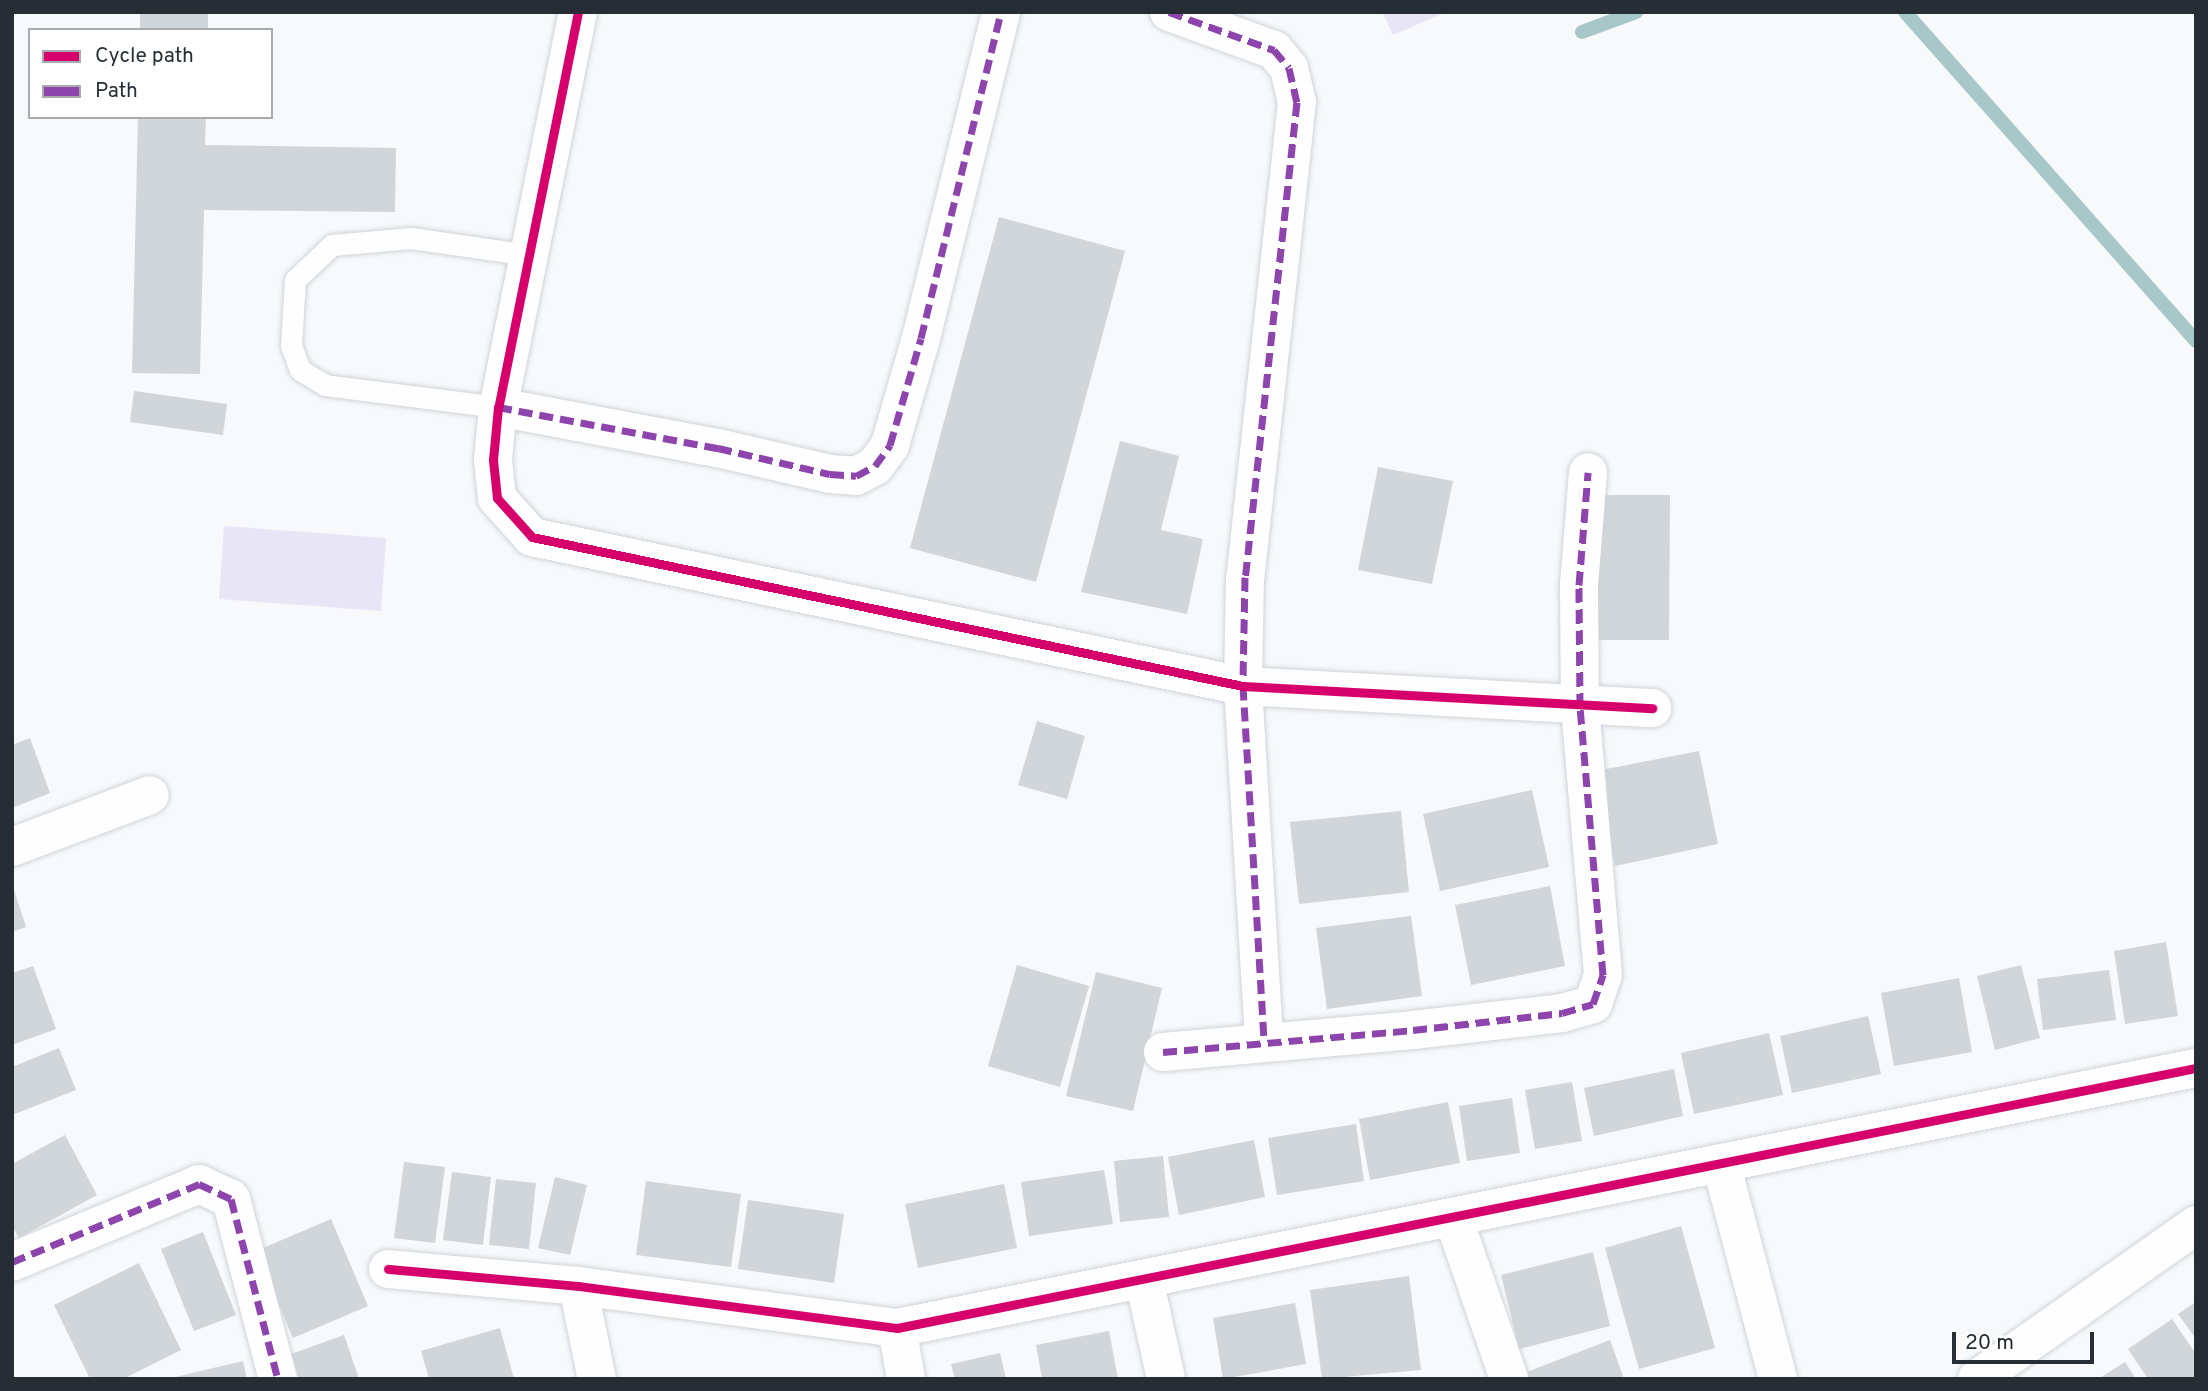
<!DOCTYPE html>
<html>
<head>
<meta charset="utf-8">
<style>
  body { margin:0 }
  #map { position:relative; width:2208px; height:1391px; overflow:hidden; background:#f7f9fb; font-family:Overpass,sans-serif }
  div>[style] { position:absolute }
  .green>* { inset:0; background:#e8e5f6 }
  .stream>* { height:14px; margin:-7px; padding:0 7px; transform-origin:7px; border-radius:7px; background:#a8c7c9 }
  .building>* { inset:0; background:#d0d6d9 }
  .roads { filter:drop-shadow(0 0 2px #cfd4d9) drop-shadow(0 0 2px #cfd4d9) }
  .service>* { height:21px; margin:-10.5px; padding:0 10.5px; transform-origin:10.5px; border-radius:10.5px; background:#fefefe }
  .minor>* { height:38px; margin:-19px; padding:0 19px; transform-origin:19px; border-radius:19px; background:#fefefe }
  .quiet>* { height:7px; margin-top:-3.5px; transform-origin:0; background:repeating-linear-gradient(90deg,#8e44ad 0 14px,transparent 0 21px) }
  .cycleway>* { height:9px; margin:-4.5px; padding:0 4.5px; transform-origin:4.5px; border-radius:4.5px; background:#d6006c }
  span { translate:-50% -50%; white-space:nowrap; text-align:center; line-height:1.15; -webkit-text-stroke:7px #fff; paint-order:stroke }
  .frame { position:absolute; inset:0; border:14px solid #262d34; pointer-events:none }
  .legend { position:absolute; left:28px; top:28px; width:245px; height:91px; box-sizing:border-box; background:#fff; border:2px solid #a8abae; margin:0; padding:9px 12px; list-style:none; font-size:21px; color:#262d34 }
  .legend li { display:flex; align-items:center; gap:14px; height:35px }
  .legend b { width:35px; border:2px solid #a8abae }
  .scale { position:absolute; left:1952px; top:1332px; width:142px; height:32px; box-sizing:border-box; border:4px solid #262d34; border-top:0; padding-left:9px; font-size:21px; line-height:24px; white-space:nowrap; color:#262d34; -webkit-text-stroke:5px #fff; paint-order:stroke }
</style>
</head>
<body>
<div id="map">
  <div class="green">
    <div style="clip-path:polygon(1382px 12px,1446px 12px,1393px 35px)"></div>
    <div style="clip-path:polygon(224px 526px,386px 538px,381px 611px,219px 599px)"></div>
  </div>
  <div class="stream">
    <div style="left:1905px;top:12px;width:439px;rotate:48.5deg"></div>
    <div style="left:1582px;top:32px;width:58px;rotate:-20.3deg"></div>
  </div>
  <div class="building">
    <div style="clip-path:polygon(140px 12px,208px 12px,208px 30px,140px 30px)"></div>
    <div style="clip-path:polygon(138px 117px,206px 117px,205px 145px,396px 148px,395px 212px,204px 210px,200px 374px,132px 373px)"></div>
    <div style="clip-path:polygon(999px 217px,1125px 251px,1036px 582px,910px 548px)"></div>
    <div style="clip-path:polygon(134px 391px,227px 404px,223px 435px,130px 422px)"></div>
    <div style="clip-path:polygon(1120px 441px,1179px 456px,1161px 530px,1203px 539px,1187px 614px,1081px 592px)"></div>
    <div style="clip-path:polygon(1378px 467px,1453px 481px,1432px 584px,1358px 570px)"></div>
    <div style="clip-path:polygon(1596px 495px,1670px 495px,1669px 640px,1595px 640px)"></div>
    <div style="clip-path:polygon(1037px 721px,1085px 736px,1067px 799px,1018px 785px)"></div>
    <div style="clip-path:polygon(30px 738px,50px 793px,12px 808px,12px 745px)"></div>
    <div style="clip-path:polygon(1699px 751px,1718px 844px,1615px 866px,1596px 771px)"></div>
    <div style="clip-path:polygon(1532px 790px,1549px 867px,1440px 891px,1423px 814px)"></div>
    <div style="clip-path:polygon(1401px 811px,1409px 892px,1299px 904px,1290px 822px)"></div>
    <div style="clip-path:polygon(1550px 886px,1565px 966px,1471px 985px,1455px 905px)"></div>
    <div style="clip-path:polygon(13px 887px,26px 927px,12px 932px,12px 888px)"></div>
    <div style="clip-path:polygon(1411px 916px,1422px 996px,1327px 1009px,1316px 928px)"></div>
    <div style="clip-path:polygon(2166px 942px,2178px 1016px,2125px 1024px,2114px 951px)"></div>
    <div style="clip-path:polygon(1017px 965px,1089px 986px,1060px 1087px,988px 1066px)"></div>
    <div style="clip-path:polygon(2021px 965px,2040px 1038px,1995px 1050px,1977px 976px)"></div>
    <div style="clip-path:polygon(33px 966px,56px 1029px,12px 1045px,12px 973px)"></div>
    <div style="clip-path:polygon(2109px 970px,2116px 1020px,2043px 1030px,2037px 979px)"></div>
    <div style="clip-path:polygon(1096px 972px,1162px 988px,1133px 1111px,1066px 1096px)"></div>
    <div style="clip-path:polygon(1959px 978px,1972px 1052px,1894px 1066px,1881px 993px)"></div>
    <div style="clip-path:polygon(1868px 1016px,1881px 1074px,1792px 1093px,1780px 1036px)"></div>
    <div style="clip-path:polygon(1769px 1033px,1783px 1095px,1694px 1114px,1681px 1053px)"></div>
    <div style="clip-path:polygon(59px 1048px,76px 1090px,12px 1115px,12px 1067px)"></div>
    <div style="clip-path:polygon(1674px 1069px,1683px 1116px,1594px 1136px,1584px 1088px)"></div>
    <div style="clip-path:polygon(1572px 1082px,1582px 1141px,1535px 1149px,1525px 1090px)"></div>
    <div style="clip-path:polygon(1512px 1098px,1520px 1153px,1467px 1161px,1459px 1106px)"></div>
    <div style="clip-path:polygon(1448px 1102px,1460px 1163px,1370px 1180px,1359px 1119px)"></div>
    <div style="clip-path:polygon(1356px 1124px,1364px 1181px,1277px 1195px,1268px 1138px)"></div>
    <div style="clip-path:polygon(65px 1135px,97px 1195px,19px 1238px,12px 1226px,12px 1164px)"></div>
    <div style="clip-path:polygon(1254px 1140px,1265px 1197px,1179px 1215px,1168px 1157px)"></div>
    <div style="clip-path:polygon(1163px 1156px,1169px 1217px,1120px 1222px,1114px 1161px)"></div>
    <div style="clip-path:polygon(404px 1162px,445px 1167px,435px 1243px,394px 1238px)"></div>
    <div style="clip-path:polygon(1104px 1170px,1113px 1224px,1029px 1236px,1021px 1182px)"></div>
    <div style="clip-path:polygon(452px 1172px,491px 1177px,483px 1245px,443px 1240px)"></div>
    <div style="clip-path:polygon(555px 1177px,587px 1185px,570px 1255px,538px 1248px)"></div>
    <div style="clip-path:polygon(496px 1179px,536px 1183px,529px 1249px,489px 1245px)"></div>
    <div style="clip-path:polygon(646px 1181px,741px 1194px,731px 1267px,636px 1255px)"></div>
    <div style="clip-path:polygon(1004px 1184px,1017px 1248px,918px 1268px,905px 1204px)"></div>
    <div style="clip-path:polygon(748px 1200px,844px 1214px,834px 1283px,738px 1269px)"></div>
    <div style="clip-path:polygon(331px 1219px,368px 1306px,293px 1338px,256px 1251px)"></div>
    <div style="clip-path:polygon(1681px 1226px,1715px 1348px,1639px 1369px,1605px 1248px)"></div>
    <div style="clip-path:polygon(203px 1232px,236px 1315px,194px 1331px,161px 1249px)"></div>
    <div style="clip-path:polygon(1593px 1252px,1610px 1326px,1519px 1349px,1501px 1275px)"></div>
    <div style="clip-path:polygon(139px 1263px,181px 1350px,123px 1379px,90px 1379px,54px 1305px)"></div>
    <div style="clip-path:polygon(1409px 1276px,1421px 1370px,1322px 1379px,1310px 1290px)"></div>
    <div style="clip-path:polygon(2196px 1302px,2196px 1339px,2178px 1314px)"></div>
    <div style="clip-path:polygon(1295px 1303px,1306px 1364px,1223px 1379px,1213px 1318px)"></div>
    <div style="clip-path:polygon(2172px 1319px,2196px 1354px,2196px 1379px,2148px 1379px,2128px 1349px)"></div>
    <div style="clip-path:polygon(500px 1328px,514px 1379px,429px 1379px,421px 1351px)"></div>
    <div style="clip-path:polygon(1109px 1331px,1118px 1379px,1042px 1379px,1036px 1345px)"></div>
    <div style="clip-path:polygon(344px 1335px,359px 1379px,299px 1379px,291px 1354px)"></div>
    <div style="clip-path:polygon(1610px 1340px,1624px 1379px,1526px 1379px,1524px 1373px)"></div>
    <div style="clip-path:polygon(1000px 1353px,1006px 1379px,955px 1379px,951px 1364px)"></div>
    <div style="clip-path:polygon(243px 1361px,247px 1379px,171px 1379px,171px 1378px)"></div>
    <div style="clip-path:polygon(2125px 1362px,2136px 1379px,2098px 1379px)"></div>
  </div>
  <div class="roads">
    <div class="service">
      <div style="left:498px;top:407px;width:174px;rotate:-172.8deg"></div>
      <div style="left:325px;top:385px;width:29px;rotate:-149deg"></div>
      <div style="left:300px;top:370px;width:27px;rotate:-110deg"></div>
      <div style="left:291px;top:345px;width:65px;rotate:-86.5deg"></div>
      <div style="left:295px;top:280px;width:51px;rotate:-43.4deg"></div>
      <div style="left:332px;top:245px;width:79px;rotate:-5.1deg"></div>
      <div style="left:411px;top:238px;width:119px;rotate:8.2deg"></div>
    </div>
    <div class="minor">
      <div style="left:578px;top:12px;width:403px;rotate:101.4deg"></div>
      <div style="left:498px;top:407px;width:53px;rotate:95.4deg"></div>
      <div style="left:493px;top:460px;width:38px;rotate:84deg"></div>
      <div style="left:497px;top:498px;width:52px;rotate:48.1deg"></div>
      <div style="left:532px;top:537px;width:726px;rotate:11.84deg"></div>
      <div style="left:1243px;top:686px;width:410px;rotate:3.1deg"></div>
      <div style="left:1169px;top:12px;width:112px;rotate:19.9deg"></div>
      <div style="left:1274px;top:50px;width:23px;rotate:50deg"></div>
      <div style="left:1289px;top:68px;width:35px;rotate:77deg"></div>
      <div style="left:1297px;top:102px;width:478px;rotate:96.2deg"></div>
      <div style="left:1245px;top:577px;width:109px;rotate:91.1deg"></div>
      <div style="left:1243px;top:686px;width:356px;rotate:86.6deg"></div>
      <div style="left:498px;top:407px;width:224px;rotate:10.6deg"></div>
      <div style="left:718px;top:448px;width:115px;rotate:13.1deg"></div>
      <div style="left:830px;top:474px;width:26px;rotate:4deg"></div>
      <div style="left:856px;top:476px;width:21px;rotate:-28deg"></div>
      <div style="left:875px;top:466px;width:26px;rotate:-54deg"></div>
      <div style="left:890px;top:445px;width:111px;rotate:-73.8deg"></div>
      <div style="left:921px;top:338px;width:336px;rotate:-76.2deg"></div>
      <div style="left:12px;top:847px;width:147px;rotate:-20.6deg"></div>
      <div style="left:1163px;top:1052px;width:251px;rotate:-5deg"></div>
      <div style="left:1413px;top:1030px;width:150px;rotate:-6.5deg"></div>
      <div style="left:1562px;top:1013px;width:32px;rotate:-16deg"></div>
      <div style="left:1593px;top:1004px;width:31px;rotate:-71deg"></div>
      <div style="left:1603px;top:975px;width:269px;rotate:-94.9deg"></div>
      <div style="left:1580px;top:707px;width:122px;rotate:-90.5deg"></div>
      <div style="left:1579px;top:585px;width:113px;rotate:-85.4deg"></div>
      <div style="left:1721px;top:1163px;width:223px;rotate:75.2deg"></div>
      <div style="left:1453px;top:1217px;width:171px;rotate:70.9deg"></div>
      <div style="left:12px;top:1262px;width:203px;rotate:-22.6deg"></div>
      <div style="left:199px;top:1184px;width:35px;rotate:25deg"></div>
      <div style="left:231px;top:1199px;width:186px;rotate:75.4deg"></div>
      <div style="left:388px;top:1269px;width:191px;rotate:5.1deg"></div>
      <div style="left:578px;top:1286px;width:322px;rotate:7.5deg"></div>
      <div style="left:897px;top:1328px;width:1325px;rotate:-11.32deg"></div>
      <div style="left:1144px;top:1279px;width:102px;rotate:77.6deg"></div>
      <div style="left:578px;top:1286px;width:95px;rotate:78.5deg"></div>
      <div style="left:897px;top:1328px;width:52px;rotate:80deg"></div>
      <div style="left:1977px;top:1379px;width:268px;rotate:-35.1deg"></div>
    </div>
  </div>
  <div class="quiet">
    <div style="left:1169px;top:12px;width:112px;rotate:19.9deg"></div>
    <div style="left:1274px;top:50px;width:23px;rotate:50deg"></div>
    <div style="left:1289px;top:68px;width:35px;rotate:77deg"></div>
    <div style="left:1297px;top:102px;width:478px;rotate:96.2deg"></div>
    <div style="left:1245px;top:577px;width:109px;rotate:91.1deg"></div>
    <div style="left:1243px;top:686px;width:356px;rotate:86.6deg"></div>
    <div style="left:498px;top:407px;width:224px;rotate:10.6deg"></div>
    <div style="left:718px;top:448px;width:115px;rotate:13.1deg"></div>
    <div style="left:830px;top:474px;width:26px;rotate:4deg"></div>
    <div style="left:856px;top:476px;width:21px;rotate:-28deg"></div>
    <div style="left:875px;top:466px;width:26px;rotate:-54deg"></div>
    <div style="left:890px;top:445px;width:111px;rotate:-73.8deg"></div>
    <div style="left:921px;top:338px;width:336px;rotate:-76.2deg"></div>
    <div style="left:1163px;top:1052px;width:251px;rotate:-5deg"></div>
    <div style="left:1413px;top:1030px;width:150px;rotate:-6.5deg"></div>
    <div style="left:1562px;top:1013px;width:32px;rotate:-16deg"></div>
    <div style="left:1593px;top:1004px;width:31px;rotate:-71deg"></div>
    <div style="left:1603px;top:975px;width:269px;rotate:-94.9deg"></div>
    <div style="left:1580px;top:707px;width:122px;rotate:-90.5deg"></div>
    <div style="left:1579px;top:585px;width:113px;rotate:-85.4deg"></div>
    <div style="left:12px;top:1262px;width:203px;rotate:-22.6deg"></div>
    <div style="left:199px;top:1184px;width:35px;rotate:25deg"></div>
    <div style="left:231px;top:1199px;width:186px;rotate:75.4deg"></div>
  </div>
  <div class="cycleway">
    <div style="left:578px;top:12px;width:403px;rotate:101.4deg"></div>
    <div style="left:498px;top:407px;width:53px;rotate:95.4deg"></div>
    <div style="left:493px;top:460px;width:38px;rotate:84deg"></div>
    <div style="left:497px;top:498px;width:52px;rotate:48.1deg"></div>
    <div style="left:532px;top:537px;width:726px;rotate:11.84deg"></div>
    <div style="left:1243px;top:686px;width:410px;rotate:3.1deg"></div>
    <div style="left:388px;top:1269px;width:191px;rotate:5.1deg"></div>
    <div style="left:578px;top:1286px;width:322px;rotate:7.5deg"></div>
    <div style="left:897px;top:1328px;width:1325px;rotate:-11.32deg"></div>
  </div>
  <div class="frame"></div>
  <ul class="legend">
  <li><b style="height:9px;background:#d6006c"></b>Cycle path</li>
  <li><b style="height:9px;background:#8e44ad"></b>Path</li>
  </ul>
  <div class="scale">20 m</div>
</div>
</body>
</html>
